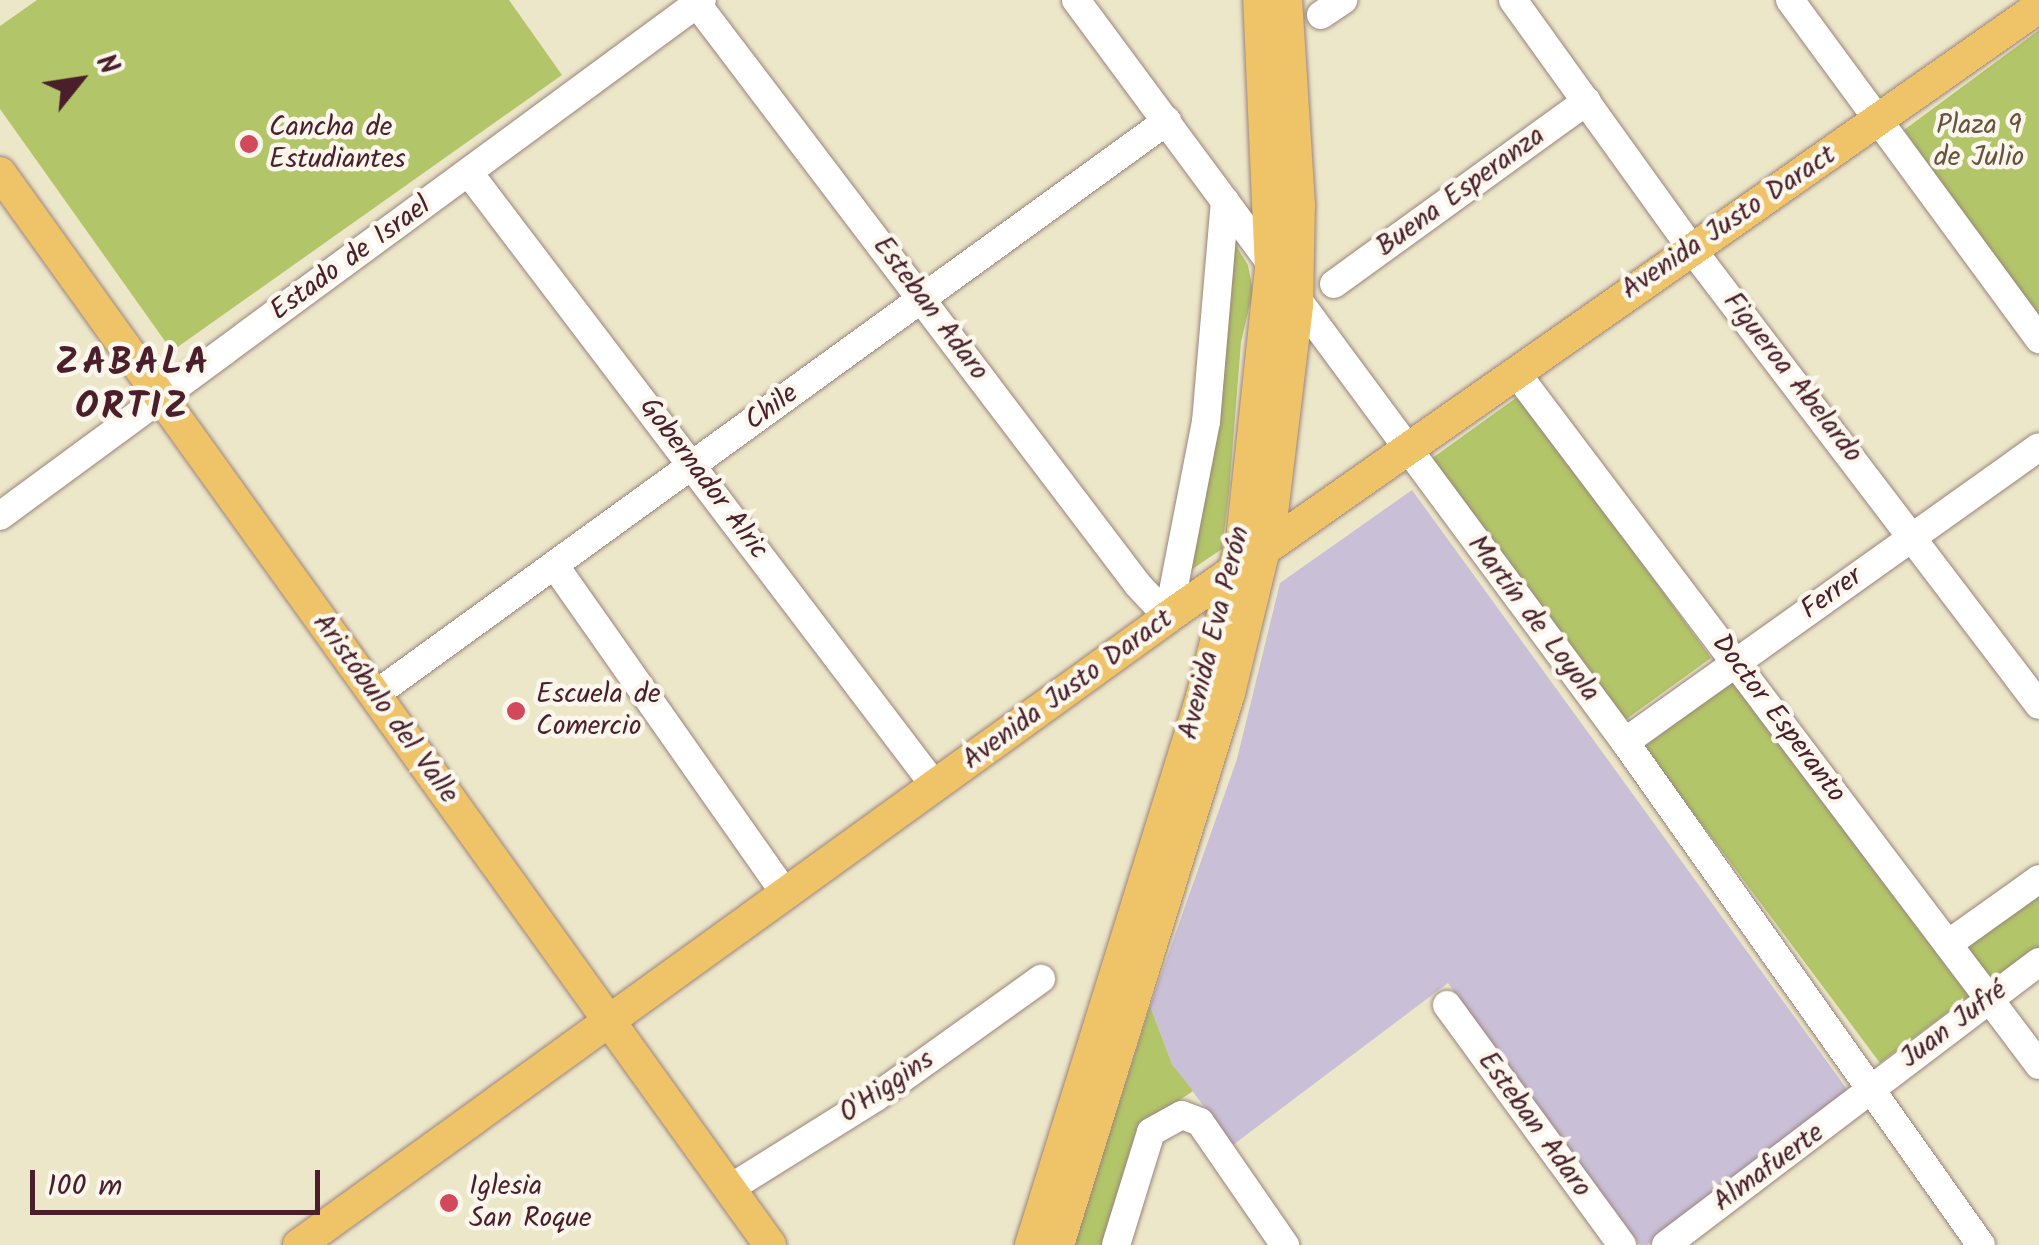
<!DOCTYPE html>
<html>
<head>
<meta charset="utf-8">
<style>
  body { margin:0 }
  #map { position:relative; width:2039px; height:1245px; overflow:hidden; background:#ede7ca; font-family:Kalam,sans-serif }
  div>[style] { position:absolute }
  .industrial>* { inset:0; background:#c9bfd7 }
  .green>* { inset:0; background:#b2c569 }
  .roads { filter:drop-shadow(0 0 2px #9c837a) drop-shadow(0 0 2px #9c837a) }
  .minor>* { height:28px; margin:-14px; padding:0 14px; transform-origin:14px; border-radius:14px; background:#fff }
  .major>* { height:32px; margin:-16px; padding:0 16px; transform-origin:16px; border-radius:16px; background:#efc469 }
  .dots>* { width:28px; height:28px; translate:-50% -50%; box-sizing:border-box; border:5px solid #fbf7ec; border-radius:50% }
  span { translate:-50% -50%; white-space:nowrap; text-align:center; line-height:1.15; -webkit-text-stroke:9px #fbf7ec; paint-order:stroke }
  .park-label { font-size:28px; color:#69513e }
  .poi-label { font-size:28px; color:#4a1f2b }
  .left { translate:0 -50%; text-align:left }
  .street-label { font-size:28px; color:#4a1f2b }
  .district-label { font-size:38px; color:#4a1f2b; font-weight:700; letter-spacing:2.5px }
  .north { position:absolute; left:30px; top:30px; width:100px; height:100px; -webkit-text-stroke:8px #fbf7ec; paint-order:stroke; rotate:60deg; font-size:28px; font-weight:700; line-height:40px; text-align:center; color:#4a1f2b }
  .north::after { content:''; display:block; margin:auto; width:35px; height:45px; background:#4a1f2b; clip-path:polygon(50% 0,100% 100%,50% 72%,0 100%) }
  .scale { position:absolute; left:30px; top:1170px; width:290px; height:45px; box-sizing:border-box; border:5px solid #4a1f2b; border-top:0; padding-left:12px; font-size:30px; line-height:35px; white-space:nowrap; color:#4a1f2b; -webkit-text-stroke:8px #fbf7ec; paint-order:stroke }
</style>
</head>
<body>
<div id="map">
  <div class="industrial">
    <div style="clip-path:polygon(1412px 490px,1849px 1092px,1647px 1245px,1640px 1245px,1448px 983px,1233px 1145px,1172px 1064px,1150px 1006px,1237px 759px,1280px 583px)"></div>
  </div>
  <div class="green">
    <div style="clip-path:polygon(37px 0,509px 0,562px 75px,172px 351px,0 109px,0 26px)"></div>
    <div style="clip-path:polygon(2039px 30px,2039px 321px,1904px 130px)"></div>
    <div style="clip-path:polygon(1230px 236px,1248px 265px,1253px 291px,1241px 342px,1229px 492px,1222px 549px,1191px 570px)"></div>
    <div style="clip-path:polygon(1520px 395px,1711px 658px,1621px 723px,1431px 459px)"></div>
    <div style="clip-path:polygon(1732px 681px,1969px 996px,1880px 1063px,1644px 747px)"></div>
    <div style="clip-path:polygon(2039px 891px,2039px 949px,1990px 984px,1963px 946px)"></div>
    <div style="clip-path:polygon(1150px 1006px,1172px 1064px,1193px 1091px,1149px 1121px,1111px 1245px,1074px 1245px)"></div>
  </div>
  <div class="roads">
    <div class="minor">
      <div style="left:694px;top:0;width:734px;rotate:52.8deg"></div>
      <div style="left:1138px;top:585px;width:44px;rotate:46.8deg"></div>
      <div style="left:1168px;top:617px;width:199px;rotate:-79deg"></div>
      <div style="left:1206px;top:422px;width:222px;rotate:-85.1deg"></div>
      <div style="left:1076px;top:0;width:923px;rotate:53.5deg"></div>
      <div style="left:1625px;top:742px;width:616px;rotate:54.71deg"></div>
      <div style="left:1513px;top:0;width:305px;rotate:54.3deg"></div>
      <div style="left:1691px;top:248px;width:574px;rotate:52.71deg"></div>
      <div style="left:1790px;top:0;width:421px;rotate:53.7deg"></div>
      <div style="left:1321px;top:15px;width:27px;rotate:-34deg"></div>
      <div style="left:469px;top:173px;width:770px;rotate:52.76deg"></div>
      <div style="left:1334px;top:284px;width:312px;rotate:-35.9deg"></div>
      <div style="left:1517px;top:374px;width:866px;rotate:52.93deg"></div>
      <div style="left:0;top:516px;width:871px;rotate:-36.32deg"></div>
      <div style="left:555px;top:566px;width:402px;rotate:54.9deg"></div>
      <div style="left:376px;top:694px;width:977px;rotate:-35.92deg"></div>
      <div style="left:1625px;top:742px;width:508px;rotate:-35.47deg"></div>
      <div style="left:1948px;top:944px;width:112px;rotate:-35.5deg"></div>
      <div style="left:1447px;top:1005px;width:297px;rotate:53.9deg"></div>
      <div style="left:729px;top:1189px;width:173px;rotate:-32deg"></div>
      <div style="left:876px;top:1097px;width:203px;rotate:-35.6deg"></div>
      <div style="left:1116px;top:1245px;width:118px;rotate:-72.8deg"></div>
      <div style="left:1151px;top:1132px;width:35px;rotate:-29deg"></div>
      <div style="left:1182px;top:1115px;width:19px;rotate:21deg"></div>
      <div style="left:1200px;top:1122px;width:150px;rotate:55.4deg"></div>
      <div style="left:1666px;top:1245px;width:468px;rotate:-37.2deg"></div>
    </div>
    <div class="major">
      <div style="left:0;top:173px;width:1320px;rotate:54.31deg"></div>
      <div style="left:299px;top:1245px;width:1072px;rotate:-35.85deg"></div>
      <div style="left:1168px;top:617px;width:1063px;rotate:-35.01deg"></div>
      <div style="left:1031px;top:1245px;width:574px;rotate:-72.67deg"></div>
      <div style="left:1202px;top:697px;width:162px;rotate:-75.7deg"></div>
      <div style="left:1242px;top:540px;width:272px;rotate:-83.9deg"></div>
      <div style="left:1271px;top:270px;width:270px;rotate:-92.5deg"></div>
      <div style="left:1058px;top:1245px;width:578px;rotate:-72.79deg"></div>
      <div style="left:1229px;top:693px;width:177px;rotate:-76.3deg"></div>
      <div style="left:1271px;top:521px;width:218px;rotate:-83.1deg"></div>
      <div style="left:1297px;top:305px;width:100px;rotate:-88.9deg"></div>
      <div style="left:1299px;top:205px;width:205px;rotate:-93.6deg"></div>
    </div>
  </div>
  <div class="dots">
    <div style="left:249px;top:144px;background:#d1495b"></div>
    <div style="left:516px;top:711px;background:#d1495b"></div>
    <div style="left:449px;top:1203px;background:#d1495b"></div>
  </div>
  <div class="park-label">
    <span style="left:1979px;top:142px">Plaza 9<br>de Julio</span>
  </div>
  <div class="poi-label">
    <span class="left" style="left:269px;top:144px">Cancha de<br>Estudiantes</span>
    <span class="left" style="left:536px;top:711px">Escuela de<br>Comercio</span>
    <span class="left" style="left:469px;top:1203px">Iglesia<br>San Roque</span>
  </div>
  <div class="street-label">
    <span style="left:1461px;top:192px;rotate:-36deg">Buena Esperanza</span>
    <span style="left:1729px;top:223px;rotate:-34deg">Avenida Justo Daract</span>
    <span style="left:351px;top:259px;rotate:-36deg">Estado de Israel</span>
    <span style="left:930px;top:309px;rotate:53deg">Esteban Adaro</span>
    <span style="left:1792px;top:378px;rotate:52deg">Figueroa Abelardo</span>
    <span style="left:772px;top:408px;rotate:-36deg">Chile</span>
    <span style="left:703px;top:479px;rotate:53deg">Gobernador Alric</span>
    <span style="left:1832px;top:594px;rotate:-36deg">Ferrer</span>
    <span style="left:1533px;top:619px;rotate:53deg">Martín de Loyola</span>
    <span style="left:1215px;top:633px;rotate:-76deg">Avenida Eva Perón</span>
    <span style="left:1068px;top:690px;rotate:-36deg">Avenida Justo Daract</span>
    <span style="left:385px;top:709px;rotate:54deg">Aristóbulo del Valle</span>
    <span style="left:1778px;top:719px;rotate:53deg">Doctor Esperanto</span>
    <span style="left:1954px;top:1025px;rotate:-37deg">Juan Jufré</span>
    <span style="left:887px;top:1087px;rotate:-34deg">O'Higgins</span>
    <span style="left:1534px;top:1125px;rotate:54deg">Esteban Adaro</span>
    <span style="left:1769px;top:1168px;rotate:-36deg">Almafuerte</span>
  </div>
  <div class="district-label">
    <span style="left:133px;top:387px">ZABALA<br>ORTIZ</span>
  </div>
  <div class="north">N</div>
  <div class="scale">100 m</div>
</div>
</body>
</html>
